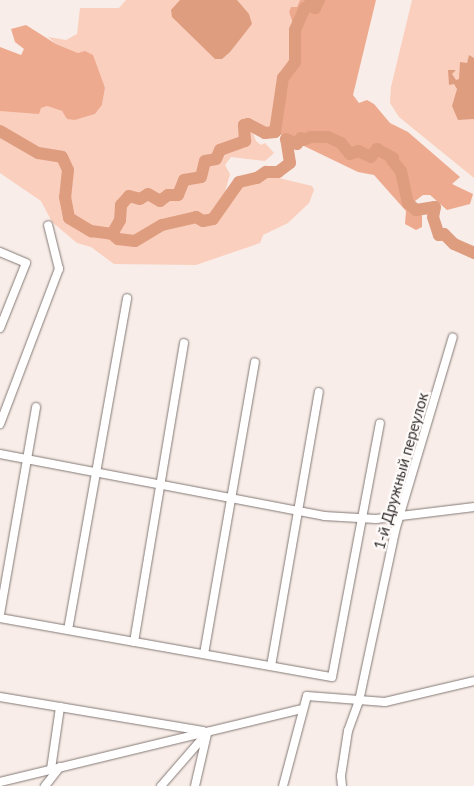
<!DOCTYPE html>
<html>
<head>
<meta charset="utf-8">
<style>
  body { margin:0 }
  #map { position:relative; width:474px; height:786px; overflow:hidden; background:#f8ede8; font-family:Lato,sans-serif }
  div>[style] { position:absolute }
  .green>* { inset:0; background:#facfbd }
  .forest>* { inset:0; background:#eeaa8e }
  .water>* { inset:0; background:#df9d80 }
  .river>* { height:12px; margin:-6px; padding:0 6px; transform-origin:6px; border-radius:6px; background:#df9d80 }
  .roads { filter:drop-shadow(0 0 1px #847975) drop-shadow(0 0 1px #847975) }
  .minor>* { height:8px; margin:-4px; padding:0 4px; transform-origin:4px; border-radius:4px; background:#fff }
  span { translate:-50% -50%; white-space:nowrap; text-align:center; line-height:1.15; -webkit-text-stroke:4.5px #fffcfb; paint-order:stroke }
  .street-label { font-size:15px; color:#363230 }
</style>
</head>
<body>
<div id="map">
  <div class="green">
    <div style="clip-path:polygon(126px 0,300px 0,297px 7px,291px 7px,289px 12px,295px 30px,295px 62px,283px 78px,275px 132px,265px 133px,248px 124px,244px 125px,253px 133px,256px 141px,261px 145px,265px 143px,274px 153px,265px 161px,231px 157px,225px 165px,230px 174px,222px 203px,231px 197px,233px 187px,239px 182px,269px 171px,279px 178px,312px 186px,314px 190px,309px 203px,288px 223px,263px 235px,260px 243px,196px 265px,114px 264px,91px 247px,77px 243px,52px 222px,41px 201px,0 173px,0 111px,47px 106px,62px 111px,75px 120px,95px 114px,102px 105px,105px 88px,78px 53px,56px 44px,48px 37px,66px 40px,77px 34px,80px 8px,119px 8px)"></div>
    <div style="clip-path:polygon(412px 0,474px 0,474px 178px,399px 117px,390px 103px,391px 87px)"></div>
  </div>
  <div class="forest">
    <div style="clip-path:polygon(300px 0,376px 0,353px 95px,359px 103px,367px 100px,374px 104px,390px 123px,408px 132px,460px 177px,452px 184px,473px 194px,470px 204px,447px 210px,430px 195px,423px 195px,415px 201px,416px 210px,422px 215px,422px 227px,416px 230px,405px 224px,406px 211px,374px 175px,358px 172px,275px 132px,283px 78px,295px 62px,295px 30px,289px 12px,291px 7px,297px 7px)"></div>
    <div style="clip-path:polygon(26px 25px,56px 44px,78px 53px,85px 51px,93px 55px,105px 88px,102px 105px,95px 114px,75px 120px,67px 119px,62px 111px,47px 106px,41px 108px,39px 114px,0 111px,0 47px,21px 55px,24px 49px,15px 42px,11px 29px)"></div>
  </div>
  <div class="water">
    <div style="clip-path:polygon(180px 0,237px 0,249px 14px,252px 24px,230px 52px,222px 59px,215px 59px,172px 17px,171px 10px)"></div>
    <div style="clip-path:polygon(469px 55px,474px 58px,474px 119px,458px 120px,452px 106px,457px 89px,454px 84px,449px 85px,448px 70px,456px 70px,452px 74px,456px 80px,459px 79px,460px 62px,467px 63px)"></div>
  </div>
  <div class="river">
    <div style="left:0;top:131px;width:44px;rotate:30.1deg"></div>
    <div style="left:38px;top:153px;width:24px;rotate:9deg"></div>
    <div style="left:62px;top:157px;width:14px;rotate:65deg"></div>
    <div style="left:68px;top:170px;width:27px;rotate:96deg"></div>
    <div style="left:65px;top:197px;width:21px;rotate:79deg"></div>
    <div style="left:69px;top:218px;width:26px;rotate:31deg"></div>
    <div style="left:91px;top:231px;width:21px;rotate:8deg"></div>
    <div style="left:112px;top:234px;width:16px;rotate:-60deg"></div>
    <div style="left:120px;top:220px;width:15px;rotate:-86deg"></div>
    <div style="left:121px;top:205px;width:12px;rotate:-48deg"></div>
    <div style="left:129px;top:196px;width:11px;rotate:15deg"></div>
    <div style="left:140px;top:199px;width:9px;rotate:-32deg"></div>
    <div style="left:148px;top:194px;width:14px;rotate:30deg"></div>
    <div style="left:160px;top:201px;width:10px;rotate:-37deg"></div>
    <div style="left:168px;top:195px;width:10px"></div>
    <div style="left:178px;top:195px;width:16px;rotate:-68deg"></div>
    <div style="left:184px;top:180px;width:17px;rotate:-10deg"></div>
    <div style="left:201px;top:177px;width:16px;rotate:-76deg"></div>
    <div style="left:205px;top:161px;width:11px;rotate:-10deg"></div>
    <div style="left:216px;top:159px;width:10px;rotate:-66deg"></div>
    <div style="left:220px;top:150px;width:27px;rotate:-20deg"></div>
    <div style="left:245px;top:141px;width:16px;rotate:-94deg"></div>
    <div style="left:244px;top:125px;width:4px;rotate:-14deg"></div>
    <div style="left:248px;top:124px;width:19px;rotate:28deg"></div>
    <div style="left:265px;top:133px;width:10px;rotate:-6deg"></div>
    <div style="left:275px;top:132px;width:55px;rotate:-81.6deg"></div>
    <div style="left:283px;top:78px;width:20px;rotate:-53deg"></div>
    <div style="left:295px;top:62px;width:32px;rotate:-90deg"></div>
    <div style="left:295px;top:30px;width:24px;rotate:-66deg"></div>
    <div style="left:305px;top:8px;width:5px;rotate:-37deg"></div>
    <div style="left:309px;top:5px;width:7px;rotate:27deg"></div>
    <div style="left:315px;top:8px;width:9px;rotate:-63deg"></div>
    <div style="left:286px;top:139px;width:12px;rotate:24deg"></div>
    <div style="left:297px;top:144px;width:7px;rotate:-56deg"></div>
    <div style="left:301px;top:138px;width:3px;rotate:45deg"></div>
    <div style="left:303px;top:140px;width:9px;rotate:-21deg"></div>
    <div style="left:311px;top:137px;width:17px"></div>
    <div style="left:328px;top:137px;width:14px;rotate:25deg"></div>
    <div style="left:341px;top:143px;width:14px;rotate:51deg"></div>
    <div style="left:350px;top:154px;width:9px;rotate:-21deg"></div>
    <div style="left:358px;top:151px;width:14px;rotate:25deg"></div>
    <div style="left:371px;top:157px;width:10px;rotate:-53deg"></div>
    <div style="left:377px;top:149px;width:18px;rotate:29deg"></div>
    <div style="left:393px;top:158px;width:2px;rotate:117deg"></div>
    <div style="left:392px;top:160px;width:14px;rotate:51deg"></div>
    <div style="left:401px;top:171px;width:33px;rotate:78deg"></div>
    <div style="left:408px;top:203px;width:11px;rotate:41deg"></div>
    <div style="left:416px;top:210px;width:19px;rotate:-9deg"></div>
    <div style="left:435px;top:207px;width:10px;rotate:101deg"></div>
    <div style="left:433px;top:217px;width:19px;rotate:72deg"></div>
    <div style="left:439px;top:235px;width:5px;rotate:-11deg"></div>
    <div style="left:444px;top:234px;width:14px;rotate:45deg"></div>
    <div style="left:454px;top:244px;width:22px;rotate:24deg"></div>
    <div style="left:112px;top:234px;width:8px;rotate:40deg"></div>
    <div style="left:118px;top:239px;width:17px;rotate:7deg"></div>
    <div style="left:135px;top:241px;width:31px;rotate:-31deg"></div>
    <div style="left:162px;top:225px;width:35px;rotate:-13deg"></div>
    <div style="left:196px;top:217px;width:8px;rotate:30deg"></div>
    <div style="left:203px;top:221px;width:10px;rotate:-11deg"></div>
    <div style="left:213px;top:219px;width:45px;rotate:-54.9deg"></div>
    <div style="left:239px;top:182px;width:18px;rotate:-13deg"></div>
    <div style="left:257px;top:178px;width:11px;rotate:-34deg"></div>
    <div style="left:266px;top:172px;width:12px"></div>
    <div style="left:278px;top:172px;width:15px;rotate:-37deg"></div>
    <div style="left:290px;top:163px;width:24px;rotate:-99deg"></div>
  </div>
  <div class="roads">
    <div class="minor">
      <div style="left:0;top:252px;width:28px;rotate:23deg"></div>
      <div style="left:26px;top:263px;width:70px;rotate:111.8deg"></div>
      <div style="left:0;top:424px;width:166px;rotate:-69.2deg"></div>
      <div style="left:59px;top:269px;width:45px;rotate:-104deg"></div>
      <div style="left:0;top:454px;width:330px;rotate:10.8deg"></div>
      <div style="left:324px;top:516px;width:52px;rotate:3.3deg"></div>
      <div style="left:376px;top:519px;width:99px;rotate:-7deg"></div>
      <div style="left:0;top:614px;width:210px;rotate:-80.1deg"></div>
      <div style="left:0;top:618px;width:337px;rotate:10.1deg"></div>
      <div style="left:332px;top:677px;width:258px;rotate:-79.3deg"></div>
      <div style="left:68px;top:630px;width:337px;rotate:-79.9deg"></div>
      <div style="left:134px;top:642px;width:303px;rotate:-80.5deg"></div>
      <div style="left:204px;top:654px;width:296px;rotate:-80.1deg"></div>
      <div style="left:271px;top:666px;width:278px;rotate:-80.1deg"></div>
      <div style="left:0;top:697px;width:206px;rotate:9.5deg"></div>
      <div style="left:51px;top:769px;width:63px;rotate:-81.7deg"></div>
      <div style="left:0;top:782px;width:310px;rotate:-13.6deg"></div>
      <div style="left:45px;top:786px;width:24px;rotate:-52deg"></div>
      <div style="left:161px;top:786px;width:72px;rotate:-49deg"></div>
      <div style="left:195px;top:786px;width:53px;rotate:-77deg"></div>
      <div style="left:283px;top:786px;width:93px;rotate:-75.1deg"></div>
      <div style="left:307px;top:696px;width:78px;rotate:4.4deg"></div>
      <div style="left:385px;top:702px;width:91px;rotate:-13.3deg"></div>
      <div style="left:342px;top:786px;width:10px;rotate:-96deg"></div>
      <div style="left:341px;top:776px;width:46px;rotate:-81.2deg"></div>
      <div style="left:348px;top:731px;width:32px;rotate:-70deg"></div>
      <div style="left:359px;top:701px;width:174px;rotate:-78deg"></div>
      <div style="left:395px;top:531px;width:202px;rotate:-73.4deg"></div>
    </div>
  </div>
  <div class="street-label">
    <span style="left:401px;top:471px;rotate:-74deg">1-й Дружный переулок</span>
  </div>
</div>
</body>
</html>
